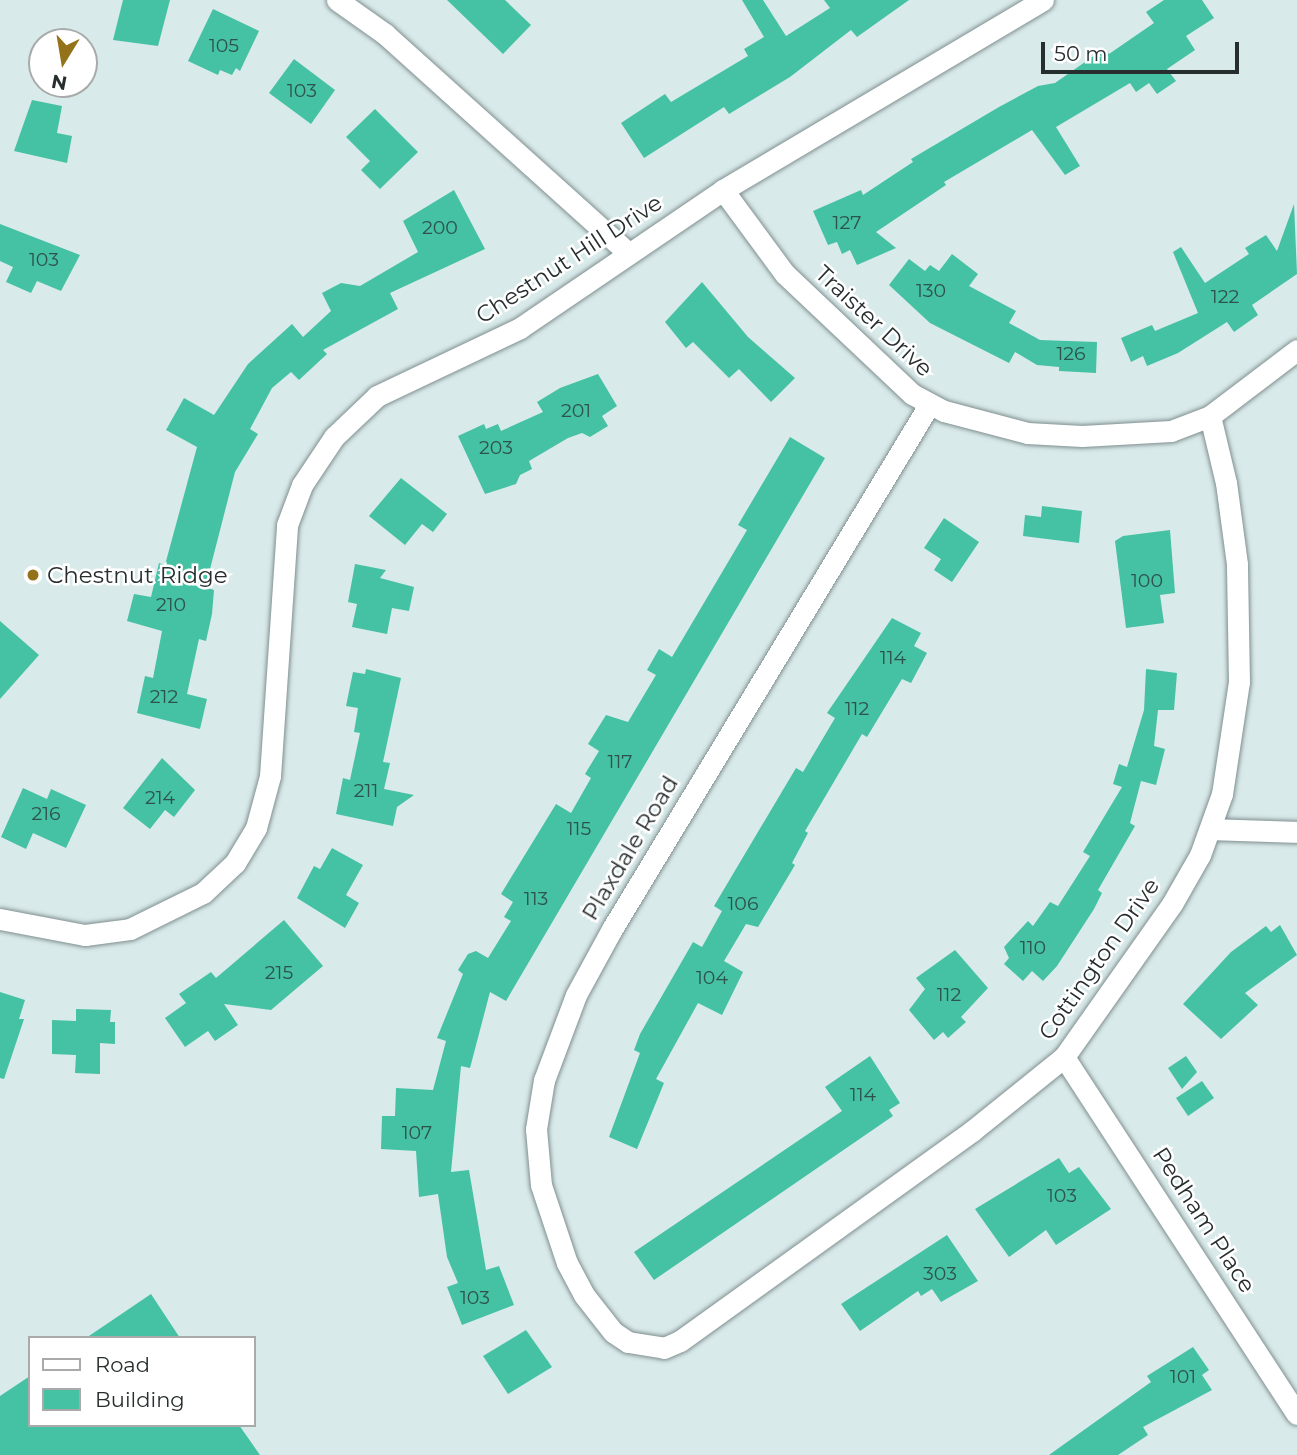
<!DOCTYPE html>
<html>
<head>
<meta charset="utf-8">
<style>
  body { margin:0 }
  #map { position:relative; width:1297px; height:1455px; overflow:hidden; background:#d9eaeb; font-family:Montserrat,sans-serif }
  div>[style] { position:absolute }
  .building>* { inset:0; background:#45c1a4 }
  .roads { filter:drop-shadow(0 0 2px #808f8f) drop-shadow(0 0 2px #808f8f) }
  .minor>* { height:21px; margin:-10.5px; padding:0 10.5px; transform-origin:10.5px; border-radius:10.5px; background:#fff }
  .dots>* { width:19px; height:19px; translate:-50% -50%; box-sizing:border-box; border:4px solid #fff; border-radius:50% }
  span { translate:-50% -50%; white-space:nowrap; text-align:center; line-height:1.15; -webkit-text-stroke:5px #fff; paint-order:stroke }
  .number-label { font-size:19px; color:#2e534c }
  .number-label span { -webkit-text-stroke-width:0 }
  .street-label { font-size:23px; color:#272e2e }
  .poi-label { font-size:23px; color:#272e2e }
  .left { translate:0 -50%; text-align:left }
  .legend { position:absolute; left:28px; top:1336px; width:228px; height:91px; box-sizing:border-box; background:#fff; border:2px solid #a9abab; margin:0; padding:9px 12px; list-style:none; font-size:21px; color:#272e2e }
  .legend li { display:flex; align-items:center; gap:14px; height:35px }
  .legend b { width:35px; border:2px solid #a9abab }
  .north { position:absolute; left:28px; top:28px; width:70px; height:70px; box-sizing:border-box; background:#fff; border:2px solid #a9abab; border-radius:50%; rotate:191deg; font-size:19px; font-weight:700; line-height:28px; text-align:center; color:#272e2e }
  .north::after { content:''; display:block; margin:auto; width:24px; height:32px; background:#94721a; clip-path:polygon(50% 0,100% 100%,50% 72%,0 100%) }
  .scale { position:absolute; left:1041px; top:42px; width:198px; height:32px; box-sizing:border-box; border:4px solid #272e2e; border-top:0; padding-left:9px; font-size:21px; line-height:24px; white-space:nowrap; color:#272e2e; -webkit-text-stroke:5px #fff; paint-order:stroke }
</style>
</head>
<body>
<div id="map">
  <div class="building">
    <div style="clip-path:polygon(123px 0,170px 0,158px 46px,113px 40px)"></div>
    <div style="clip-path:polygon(447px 0,505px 0,531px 25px,503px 54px)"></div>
    <div style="clip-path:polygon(742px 0,763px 0,786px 36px,830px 8px,824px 0,909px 0,857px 37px,851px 30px,790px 77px,729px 114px,724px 107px,644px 158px,621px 123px,665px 94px,671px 102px,748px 56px,744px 49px,764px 37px)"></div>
    <div style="clip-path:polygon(1164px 0,1202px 0,1214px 18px,1186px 36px,1195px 50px,1167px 69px,1176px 81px,1157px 94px,1149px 83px,1136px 92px,1130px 83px,1056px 127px,1080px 166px,1065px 175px,1032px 130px,944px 182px,946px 185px,876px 232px,896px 248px,857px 265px,850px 250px,842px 254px,837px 242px,828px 245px,813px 211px,861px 190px,863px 195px,913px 162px,911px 159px,999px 107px,1038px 86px,1055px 83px,1105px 48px,1109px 54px,1154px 23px,1146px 12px)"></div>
    <div style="clip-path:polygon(213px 9px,259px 31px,240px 71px,236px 68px,232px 75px,220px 70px,218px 75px,188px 61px)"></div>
    <div style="clip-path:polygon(294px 59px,335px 90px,311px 124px,269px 93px)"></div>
    <div style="clip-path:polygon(32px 100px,62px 106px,57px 133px,72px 136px,67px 163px,14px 151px)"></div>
    <div style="clip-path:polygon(375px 109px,418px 152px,380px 189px,361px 170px,370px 161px,346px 137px)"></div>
    <div style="clip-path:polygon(454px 190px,485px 249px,390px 293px,398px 309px,323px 350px,327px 354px,299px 380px,291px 372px,272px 388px,250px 429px,258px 434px,235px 472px,209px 573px,208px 588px,214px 590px,212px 614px,206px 641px,199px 639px,187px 694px,207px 699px,200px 729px,137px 713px,145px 676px,153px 678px,162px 631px,127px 621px,134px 594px,151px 597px,159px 563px,165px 565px,197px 447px,166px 430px,184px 398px,214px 415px,248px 364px,292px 324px,303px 337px,331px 311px,322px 293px,341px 283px,360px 286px,418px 252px,403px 221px)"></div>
    <div style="clip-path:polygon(1294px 204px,1297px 274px,1252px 305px,1258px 315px,1234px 332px,1227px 322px,1178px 353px,1147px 366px,1143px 356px,1131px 362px,1121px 338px,1152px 325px,1155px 331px,1198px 313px,1173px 252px,1181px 247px,1205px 283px,1249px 254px,1245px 248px,1266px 235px,1277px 251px)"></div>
    <div style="clip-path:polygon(0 224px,80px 255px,61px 291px,37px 281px,31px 293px,6px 282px,13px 267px,0 261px)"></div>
    <div style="clip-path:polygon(952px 254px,978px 274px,969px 286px,1016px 311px,1009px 323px,1040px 340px,1097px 342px,1096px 373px,1059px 371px,1059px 367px,1037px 365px,1015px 352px,1009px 363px,930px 323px,889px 285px,909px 259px,925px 271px,930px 265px,939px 271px)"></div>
    <div style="clip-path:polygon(702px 282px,748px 337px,795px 378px,771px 402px,739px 369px,729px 378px,693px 342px,686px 348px,665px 322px)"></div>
    <div style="clip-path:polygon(598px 374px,617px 406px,602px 416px,608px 426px,590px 437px,582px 433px,568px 438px,529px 461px,532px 469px,520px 475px,516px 484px,485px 494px,458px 436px,484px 424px,486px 429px,498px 424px,501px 431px,543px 412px,537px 402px,560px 388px)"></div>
    <div style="clip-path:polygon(790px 437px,825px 458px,506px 1001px,490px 992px,470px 1068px,461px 1066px,451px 1172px,469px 1170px,486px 1270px,499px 1266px,514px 1305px,462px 1325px,447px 1287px,458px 1283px,447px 1257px,438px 1194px,419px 1197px,416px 1151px,381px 1149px,382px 1116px,395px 1116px,396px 1088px,433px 1090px,446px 1041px,437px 1038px,463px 974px,458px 970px,468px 954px,476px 951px,488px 958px,511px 921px,504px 917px,513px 902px,501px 894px,556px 804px,571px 813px,591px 778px,585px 774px,599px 751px,588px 744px,606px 715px,628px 722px,656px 675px,647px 670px,659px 649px,672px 657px,747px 530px,738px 525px)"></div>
    <div style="clip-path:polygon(401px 478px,447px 514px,433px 532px,422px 524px,405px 545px,369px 516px)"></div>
    <div style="clip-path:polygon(1042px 506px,1082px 511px,1079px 543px,1023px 536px,1025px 515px,1041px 517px)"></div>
    <div style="clip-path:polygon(944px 518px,979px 542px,952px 582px,934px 570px,941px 559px,924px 548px)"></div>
    <div style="clip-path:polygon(1170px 530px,1175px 593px,1160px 595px,1164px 623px,1126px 628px,1115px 541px,1123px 536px)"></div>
    <div style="clip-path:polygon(355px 564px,386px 570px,380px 578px,414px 587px,409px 611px,392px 608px,387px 634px,352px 627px,357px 604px,348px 602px)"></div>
    <div style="clip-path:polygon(892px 618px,921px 633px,914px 646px,927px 653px,911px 683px,902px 679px,867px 737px,862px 734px,805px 831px,808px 833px,792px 863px,795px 865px,758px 927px,746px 924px,724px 961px,743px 972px,722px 1015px,698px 1003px,656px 1079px,664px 1083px,637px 1149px,609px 1137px,640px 1053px,634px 1050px,640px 1034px,693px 942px,702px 947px,722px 911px,714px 906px,796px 768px,803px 772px,835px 718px,827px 713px)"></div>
    <div style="clip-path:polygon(0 621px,39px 655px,0 699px)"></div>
    <div style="clip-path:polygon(366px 669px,401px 678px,383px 762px,390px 763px,384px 789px,414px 795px,397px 807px,393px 826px,336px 814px,343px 778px,350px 780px,360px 733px,354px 732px,358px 708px,346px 706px,353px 672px,365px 674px)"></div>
    <div style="clip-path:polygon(1146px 669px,1177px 673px,1174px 710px,1158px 710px,1154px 746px,1165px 749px,1156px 785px,1141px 781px,1130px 823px,1135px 826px,1098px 890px,1102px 893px,1094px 909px,1057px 966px,1043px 981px,1032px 971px,1023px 981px,1004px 964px,1009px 958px,1004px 947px,1028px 921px,1033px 926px,1050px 902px,1058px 906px,1090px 856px,1083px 852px,1122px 787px,1113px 784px,1119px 764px,1127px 767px,1144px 710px)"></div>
    <div style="clip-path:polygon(162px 758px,195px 790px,174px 817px,165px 810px,150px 829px,123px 808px)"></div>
    <div style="clip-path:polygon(23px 788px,47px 799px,51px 789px,86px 805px,66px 848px,33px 833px,26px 849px,1px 837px)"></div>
    <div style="clip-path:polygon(332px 848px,363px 865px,346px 895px,359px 903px,345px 928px,297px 898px,314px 866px,320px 869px)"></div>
    <div style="clip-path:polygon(284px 920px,323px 966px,271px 1010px,224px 1004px,238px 1025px,215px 1041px,208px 1031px,185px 1047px,165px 1018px,186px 1003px,179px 994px,211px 972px,216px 978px)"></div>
    <div style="clip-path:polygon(1280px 925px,1297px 955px,1245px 993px,1258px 1005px,1221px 1039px,1183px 1004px,1231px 952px,1266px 926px,1271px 932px)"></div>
    <div style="clip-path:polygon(955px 950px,988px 988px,961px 1017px,966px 1022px,948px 1038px,943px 1032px,934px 1040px,909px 1010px,925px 989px,916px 978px)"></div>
    <div style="clip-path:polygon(0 992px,25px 1000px,19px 1019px,24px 1019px,4px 1079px,0 1078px)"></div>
    <div style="clip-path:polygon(76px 1009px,111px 1010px,110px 1022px,115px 1022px,115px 1044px,100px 1043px,100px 1074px,75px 1073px,76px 1055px,52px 1054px,52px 1020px,76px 1021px)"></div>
    <div style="clip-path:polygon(870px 1056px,900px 1103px,889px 1110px,893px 1116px,654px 1280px,634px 1252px,842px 1111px,825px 1087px)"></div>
    <div style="clip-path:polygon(1186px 1056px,1197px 1072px,1182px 1089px,1168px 1068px)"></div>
    <div style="clip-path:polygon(1202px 1081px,1214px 1098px,1188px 1116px,1176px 1098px)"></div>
    <div style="clip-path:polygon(1059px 1158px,1069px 1173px,1079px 1167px,1111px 1209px,1056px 1245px,1046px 1230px,1009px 1257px,975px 1209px)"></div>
    <div style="clip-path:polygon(947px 1235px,978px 1281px,941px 1302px,932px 1289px,921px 1296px,918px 1291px,860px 1331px,841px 1304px)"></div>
    <div style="clip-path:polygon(151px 1294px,180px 1338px,86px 1338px)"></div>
    <div style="clip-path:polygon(526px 1330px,552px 1367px,508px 1394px,483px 1356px)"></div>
    <div style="clip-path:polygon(1193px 1347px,1209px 1370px,1202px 1375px,1212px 1390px,1143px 1427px,1148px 1435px,1118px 1455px,1049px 1455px,1151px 1382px,1147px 1376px)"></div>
    <div style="clip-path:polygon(30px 1376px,30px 1425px,239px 1425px,260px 1455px,0 1455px,0 1396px)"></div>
  </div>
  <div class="roads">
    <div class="minor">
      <div style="left:337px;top:0;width:59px;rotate:35.3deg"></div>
      <div style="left:385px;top:34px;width:326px;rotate:42deg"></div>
      <div style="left:723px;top:190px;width:104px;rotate:53.6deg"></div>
      <div style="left:785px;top:274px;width:175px;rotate:43.4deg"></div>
      <div style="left:912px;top:394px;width:36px;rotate:28deg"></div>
      <div style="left:944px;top:411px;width:86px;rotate:14.8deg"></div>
      <div style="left:1027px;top:433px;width:55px;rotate:3.1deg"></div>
      <div style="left:1082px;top:436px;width:89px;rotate:-3.2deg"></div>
      <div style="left:1171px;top:431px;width:42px;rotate:-21deg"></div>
      <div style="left:1210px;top:416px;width:109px;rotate:-37.2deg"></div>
      <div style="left:929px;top:405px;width:612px;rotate:121.17deg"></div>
      <div style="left:612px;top:929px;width:75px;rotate:118.6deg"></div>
      <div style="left:576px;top:995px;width:91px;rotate:110.6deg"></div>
      <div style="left:544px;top:1080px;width:50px;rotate:99.3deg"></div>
      <div style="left:536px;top:1129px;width:56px;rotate:84.9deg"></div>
      <div style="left:541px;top:1185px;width:82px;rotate:71.6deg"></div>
      <div style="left:567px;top:1263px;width:36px;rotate:62deg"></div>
      <div style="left:584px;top:1295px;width:47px;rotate:51.9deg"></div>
      <div style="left:613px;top:1332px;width:18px;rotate:34deg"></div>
      <div style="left:628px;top:1342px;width:36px;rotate:9deg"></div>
      <div style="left:664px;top:1348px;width:17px;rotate:-24deg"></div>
      <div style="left:680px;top:1341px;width:360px;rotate:-35.7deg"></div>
      <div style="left:972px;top:1131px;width:118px;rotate:-38.8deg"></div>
      <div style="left:1064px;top:1057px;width:187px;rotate:-54.8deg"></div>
      <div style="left:1172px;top:904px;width:56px;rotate:-60.3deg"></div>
      <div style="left:1200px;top:855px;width:65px;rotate:-70.2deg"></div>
      <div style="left:1222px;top:794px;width:113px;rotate:-81.4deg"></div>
      <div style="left:1239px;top:682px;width:118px;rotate:-91deg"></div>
      <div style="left:1237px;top:564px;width:82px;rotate:-97.7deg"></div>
      <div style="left:1226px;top:483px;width:69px;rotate:-103.4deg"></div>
      <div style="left:1211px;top:829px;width:86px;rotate:2deg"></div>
      <div style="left:0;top:919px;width:86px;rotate:10.7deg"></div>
      <div style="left:85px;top:935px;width:45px;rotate:-7.6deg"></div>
      <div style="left:130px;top:929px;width:81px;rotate:-26.3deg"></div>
      <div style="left:203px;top:893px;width:44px;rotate:-43.2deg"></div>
      <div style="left:235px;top:863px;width:41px;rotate:-59deg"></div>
      <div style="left:256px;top:828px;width:54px;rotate:-74.9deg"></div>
      <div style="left:270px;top:776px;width:252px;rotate:-86.1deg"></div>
      <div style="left:287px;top:525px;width:43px;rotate:-69.4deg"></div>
      <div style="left:302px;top:485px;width:58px;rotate:-56.3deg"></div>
      <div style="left:334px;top:437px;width:59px;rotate:-43.6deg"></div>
      <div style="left:377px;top:396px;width:158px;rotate:-25.4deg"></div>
      <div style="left:520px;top:328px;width:245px;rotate:-34.2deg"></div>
      <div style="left:723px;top:190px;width:372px;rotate:-30.7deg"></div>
      <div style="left:1064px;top:1057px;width:426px;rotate:56.9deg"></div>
    </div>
  </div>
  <div class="dots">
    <div style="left:33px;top:575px;background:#94721a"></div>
  </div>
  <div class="number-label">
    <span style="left:224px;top:46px">105</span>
    <span style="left:302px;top:91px">103</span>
    <span style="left:847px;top:223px">127</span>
    <span style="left:440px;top:228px">200</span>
    <span style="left:44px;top:260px">103</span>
    <span style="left:931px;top:291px">130</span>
    <span style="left:1225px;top:297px">122</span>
    <span style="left:1071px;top:354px">126</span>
    <span style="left:576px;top:411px">201</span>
    <span style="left:496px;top:448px">203</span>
    <span style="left:1147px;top:581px">100</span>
    <span style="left:171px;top:605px">210</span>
    <span style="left:893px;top:658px">114</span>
    <span style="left:164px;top:697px">212</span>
    <span style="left:857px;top:709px">112</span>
    <span style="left:620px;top:762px">117</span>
    <span style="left:366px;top:791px">211</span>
    <span style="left:160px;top:798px">214</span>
    <span style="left:46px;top:814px">216</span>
    <span style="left:579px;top:829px">115</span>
    <span style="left:536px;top:899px">113</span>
    <span style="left:743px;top:904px">106</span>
    <span style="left:1033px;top:948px">110</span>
    <span style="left:279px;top:973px">215</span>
    <span style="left:712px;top:978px">104</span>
    <span style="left:949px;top:995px">112</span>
    <span style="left:863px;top:1095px">114</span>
    <span style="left:417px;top:1133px">107</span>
    <span style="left:1062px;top:1196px">103</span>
    <span style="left:940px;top:1274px">303</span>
    <span style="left:475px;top:1298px">103</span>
    <span style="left:1183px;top:1377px">101</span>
  </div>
  <div class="street-label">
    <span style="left:569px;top:259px;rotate:-33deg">Chestnut Hill Drive</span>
    <span style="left:874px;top:321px;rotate:43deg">Traister Drive</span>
    <span style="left:630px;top:848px;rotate:-59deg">Plaxdale Road</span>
    <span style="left:1099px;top:959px;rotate:-55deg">Cottington Drive</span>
    <span style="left:1204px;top:1220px;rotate:57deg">Pedham Place</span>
  </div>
  <div class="poi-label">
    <span class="left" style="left:47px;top:575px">Chestnut Ridge</span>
  </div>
  <ul class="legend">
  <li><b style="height:9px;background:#fff"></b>Road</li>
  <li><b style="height:19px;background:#45c1a4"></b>Building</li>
  </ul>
  <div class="north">N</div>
  <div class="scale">50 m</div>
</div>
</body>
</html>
